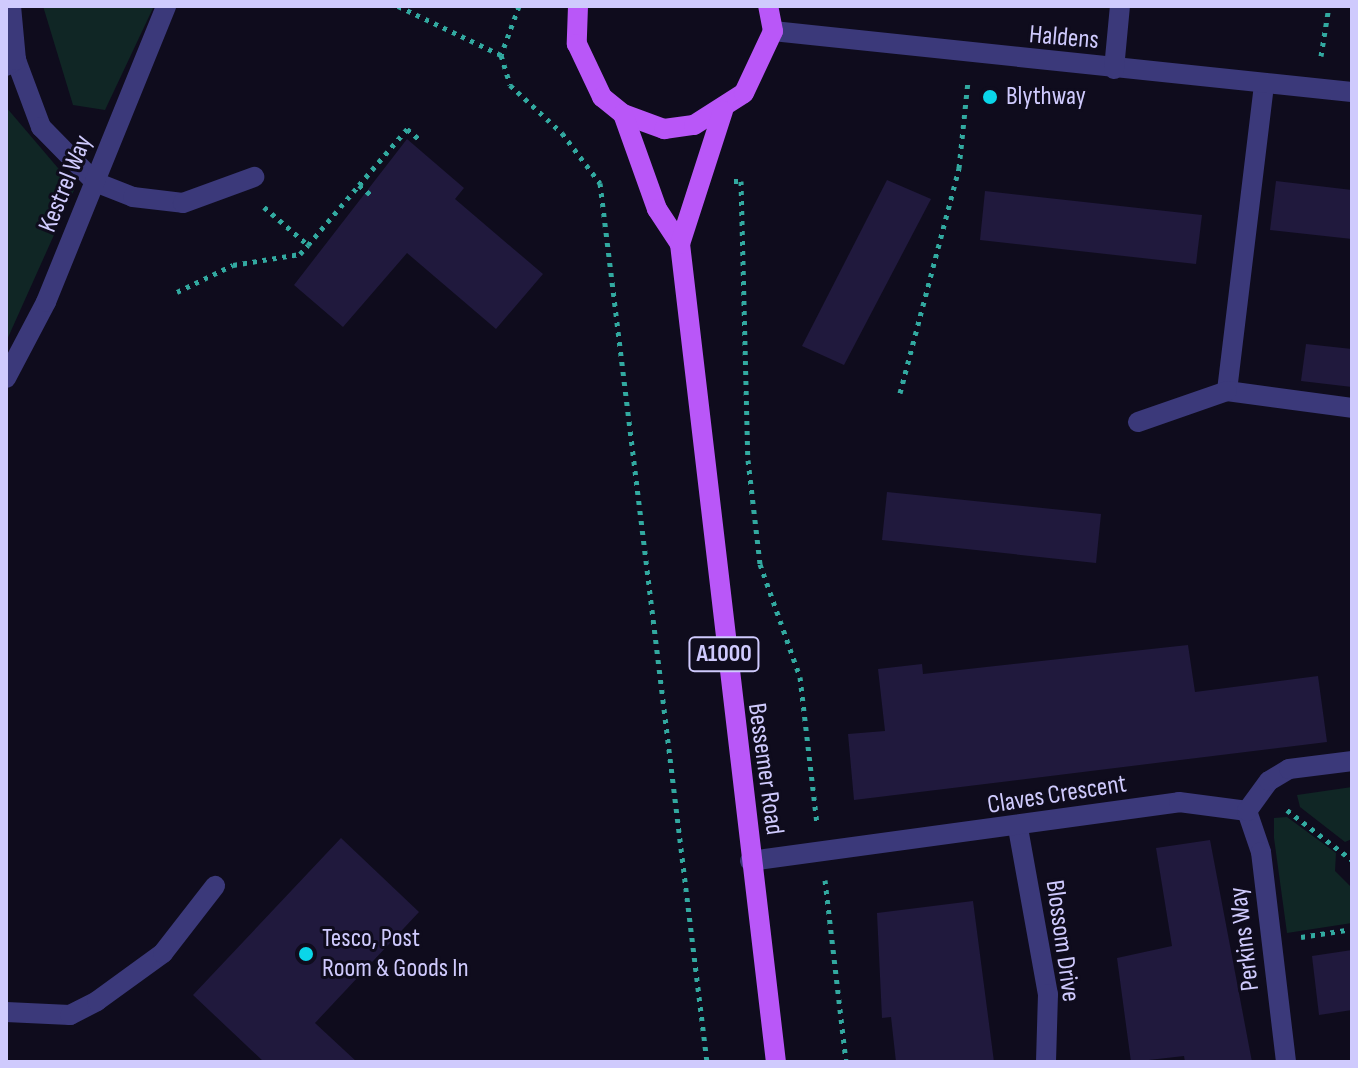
<!DOCTYPE html>
<html>
<head>
<meta charset="utf-8">
<style>
  body { margin:0 }
  #map { position:relative; width:1358px; height:1068px; overflow:hidden; background:#0f0c1d; font-family:"Sofia Sans Condensed",sans-serif }
  div>[style] { position:absolute }
  .green>* { inset:0; background:#102625 }
  .building>* { inset:0; background:#20193d }
  .path>* { height:5px; margin-top:-2.5px; transform-origin:0; background:repeating-linear-gradient(90deg,#32a9a0 0 4px,transparent 0 10px) }
  .lane>* { height:20px; margin:-10px; padding:0 10px; transform-origin:10px; border-radius:10px; background:#3b397a }
  .street>* { height:20px; margin:-10px; padding:0 10px; transform-origin:10px; border-radius:10px; background:#3b397a }
  .primary>* { height:20px; margin:-10px; padding:0 10px; transform-origin:10px; border-radius:10px; background:#b957f8 }
  .dots>* { width:22px; height:22px; translate:-50% -50%; box-sizing:border-box; border:4px solid #0f0c1d; border-radius:50% }
  span { translate:-50% -50%; white-space:nowrap; text-align:center; line-height:1.15; -webkit-text-stroke:6px #0f0c1d; paint-order:stroke }
  .shield-label span { padding:2px 6px; background:#0f0c1d; border:2px solid; border-radius:6px; -webkit-text-stroke-width:0 }
  .shield-label { font-size:24px; color:#cfcafd; font-weight:700 }
  .street-label { font-size:26px; color:#cfcafd }
  .poi-label { font-size:26px; color:#cfcafd }
  .left { translate:0 -50%; text-align:left }
  .frame { position:absolute; inset:0; border:8px solid #cfcafd; pointer-events:none }
</style>
</head>
<body>
<div id="map">
  <div class="green">
    <div style="clip-path:polygon(43px 6px,154px 6px,105px 110px,73px 105px)"></div>
    <div style="clip-path:polygon(6px 107px,75px 188px,6px 342px)"></div>
    <div style="clip-path:polygon(1352px 787px,1352px 839px,1345px 842px,1300px 807px,1297px 795px)"></div>
    <div style="clip-path:polygon(1287px 817px,1336px 853px,1335px 871px,1352px 888px,1352px 923px,1287px 933px,1274px 838px,1274px 818px)"></div>
  </div>
  <div class="building">
    <div style="clip-path:polygon(407px 139px,464px 188px,455px 199px,543px 274px,496px 329px,407px 253px,343px 327px,294px 285px)"></div>
    <div style="clip-path:polygon(887px 180px,931px 199px,844px 365px,802px 346px)"></div>
    <div style="clip-path:polygon(1276px 181px,1352px 190px,1352px 239px,1270px 230px)"></div>
    <div style="clip-path:polygon(985px 191px,1202px 215px,1196px 264px,980px 240px)"></div>
    <div style="clip-path:polygon(1306px 344px,1352px 349px,1352px 387px,1301px 381px)"></div>
    <div style="clip-path:polygon(887px 492px,1101px 514px,1096px 563px,882px 540px)"></div>
    <div style="clip-path:polygon(1188px 645px,1195px 692px,1318px 676px,1327px 742px,854px 800px,848px 734px,885px 731px,878px 669px,922px 664px,923px 674px)"></div>
    <div style="clip-path:polygon(341px 838px,419px 912px,315px 1023px,357px 1062px,264px 1062px,193px 995px)"></div>
    <div style="clip-path:polygon(1210px 840px,1252px 1062px,1185px 1062px,1184px 1056px,1131px 1062px,1117px 958px,1172px 946px,1156px 848px)"></div>
    <div style="clip-path:polygon(973px 901px,994px 1062px,896px 1062px,891px 1017px,882px 1018px,877px 913px)"></div>
    <div style="clip-path:polygon(1352px 950px,1352px 1010px,1319px 1015px,1312px 956px)"></div>
  </div>
  <div class="path">
    <div style="left:398px;top:6px;width:114px;rotate:25.4deg"></div>
    <div style="left:519px;top:6px;width:52px;rotate:110.2deg"></div>
    <div style="left:501px;top:55px;width:31px;rotate:73deg"></div>
    <div style="left:510px;top:85px;width:71px;rotate:42.7deg"></div>
    <div style="left:562px;top:133px;width:63px;rotate:52.8deg"></div>
    <div style="left:600px;top:183px;width:885px;rotate:83.06deg"></div>
    <div style="left:1321px;top:56px;width:51px;rotate:-80.9deg"></div>
    <div style="left:734px;top:181px;width:7px"></div>
    <div style="left:741px;top:181px;width:279px;rotate:88.6deg"></div>
    <div style="left:748px;top:460px;width:105px;rotate:83.4deg"></div>
    <div style="left:760px;top:564px;width:120px;rotate:70.5deg"></div>
    <div style="left:800px;top:677px;width:147px;rotate:83.4deg"></div>
    <div style="left:359px;top:185px;width:74px;rotate:-49.4deg"></div>
    <div style="left:407px;top:129px;width:16px;rotate:40deg"></div>
    <div style="left:264px;top:207px;width:58px;rotate:40.8deg"></div>
    <div style="left:308px;top:245px;width:79px;rotate:-49.6deg"></div>
    <div style="left:359px;top:185px;width:16px;rotate:40deg"></div>
    <div style="left:177px;top:292px;width:62px;rotate:-25.7deg"></div>
    <div style="left:233px;top:265px;width:68px;rotate:-9.3deg"></div>
    <div style="left:300px;top:254px;width:12px;rotate:-48deg"></div>
    <div style="left:900px;top:393px;width:233px;rotate:-75.3deg"></div>
    <div style="left:959px;top:168px;width:87px;rotate:-84.1deg"></div>
    <div style="left:1287px;top:810px;width:82px;rotate:37.6deg"></div>
    <div style="left:825px;top:880px;width:183px;rotate:83.4deg"></div>
    <div style="left:1301px;top:937px;width:52px;rotate:-8.9deg"></div>
  </div>
  <div class="lane">
    <div style="left:16px;top:60px;width:72px;rotate:69.5deg"></div>
    <div style="left:41px;top:127px;width:77px;rotate:45.5deg"></div>
    <div style="left:95px;top:182px;width:41px;rotate:21.5deg"></div>
    <div style="left:133px;top:197px;width:50px;rotate:6.8deg"></div>
    <div style="left:183px;top:203px;width:76px;rotate:-20.1deg"></div>
    <div style="left:6px;top:66px;width:12px;rotate:-31deg"></div>
    <div style="left:16px;top:60px;width:54px;rotate:-95.3deg"></div>
    <div style="left:1264px;top:85px;width:308px;rotate:96.9deg"></div>
    <div style="left:1227px;top:391px;width:126px;rotate:7.7deg"></div>
    <div style="left:1138px;top:422px;width:94px;rotate:-19.2deg"></div>
    <div style="left:1018px;top:828px;width:169px;rotate:79.8deg"></div>
    <div style="left:1048px;top:994px;width:68px;rotate:91.7deg"></div>
    <div style="left:6px;top:1012px;width:64px;rotate:2.7deg"></div>
    <div style="left:70px;top:1015px;width:30px;rotate:-27deg"></div>
    <div style="left:97px;top:1001px;width:82px;rotate:-36deg"></div>
    <div style="left:163px;top:953px;width:85px;rotate:-52.2deg"></div>
  </div>
  <div class="street">
    <div style="left:773px;top:31px;width:582px;rotate:6.01deg"></div>
    <div style="left:1114px;top:69px;width:63px;rotate:-84.6deg"></div>
    <div style="left:6px;top:378px;width:86px;rotate:-62.2deg"></div>
    <div style="left:46px;top:302px;width:319px;rotate:-67.9deg"></div>
    <div style="left:1247px;top:811px;width:43px;rotate:71.1deg"></div>
    <div style="left:1261px;top:852px;width:211px;rotate:83.2deg"></div>
    <div style="left:750px;top:861px;width:433px;rotate:-7.8deg"></div>
    <div style="left:1179px;top:802px;width:69px;rotate:7.5deg"></div>
    <div style="left:1247px;top:811px;width:37px;rotate:-54deg"></div>
    <div style="left:1269px;top:781px;width:23px;rotate:-31deg"></div>
    <div style="left:1289px;top:769px;width:64px;rotate:-7.2deg"></div>
  </div>
  <div class="primary">
    <div style="left:578px;top:6px;width:38px;rotate:92deg"></div>
    <div style="left:577px;top:44px;width:59px;rotate:64.7deg"></div>
    <div style="left:602px;top:97px;width:27px;rotate:39deg"></div>
    <div style="left:623px;top:114px;width:44px;rotate:20.1deg"></div>
    <div style="left:664px;top:129px;width:30px;rotate:-8deg"></div>
    <div style="left:694px;top:125px;width:59px;rotate:-32.6deg"></div>
    <div style="left:744px;top:93px;width:68px;rotate:-64.9deg"></div>
    <div style="left:773px;top:31px;width:25px;rotate:-101deg"></div>
    <div style="left:623px;top:114px;width:101px;rotate:70.3deg"></div>
    <div style="left:657px;top:209px;width:42px;rotate:56.7deg"></div>
    <div style="left:680px;top:244px;width:824px;rotate:83.31deg"></div>
    <div style="left:680px;top:244px;width:140px;rotate:-72.1deg"></div>
  </div>
  <div class="dots">
    <div style="left:990px;top:97px;background:#0ad6e9"></div>
    <div style="left:306px;top:954px;background:#0ad6e9"></div>
  </div>
  <div class="shield-label">
    <span style="left:724px;top:654px">A1000</span>
  </div>
  <div class="street-label">
    <span style="left:1064px;top:38px;rotate:5deg">Haldens</span>
    <span style="left:66px;top:184px;rotate:-68deg">Kestrel Way</span>
    <span style="left:765px;top:769px;rotate:82deg">Bessemer Road</span>
    <span style="left:1057px;top:795px;rotate:-9deg">Claves Crescent</span>
    <span style="left:1245px;top:939px;rotate:-97deg">Perkins Way</span>
    <span style="left:1062px;top:941px;rotate:82deg">Blossom Drive</span>
  </div>
  <div class="poi-label">
    <span class="left" style="left:1006px;top:97px">Blythway</span>
    <span class="left" style="left:322px;top:954px">Tesco, Post<br>Room &amp; Goods In</span>
  </div>
  <div class="frame"></div>
</div>
</body>
</html>
